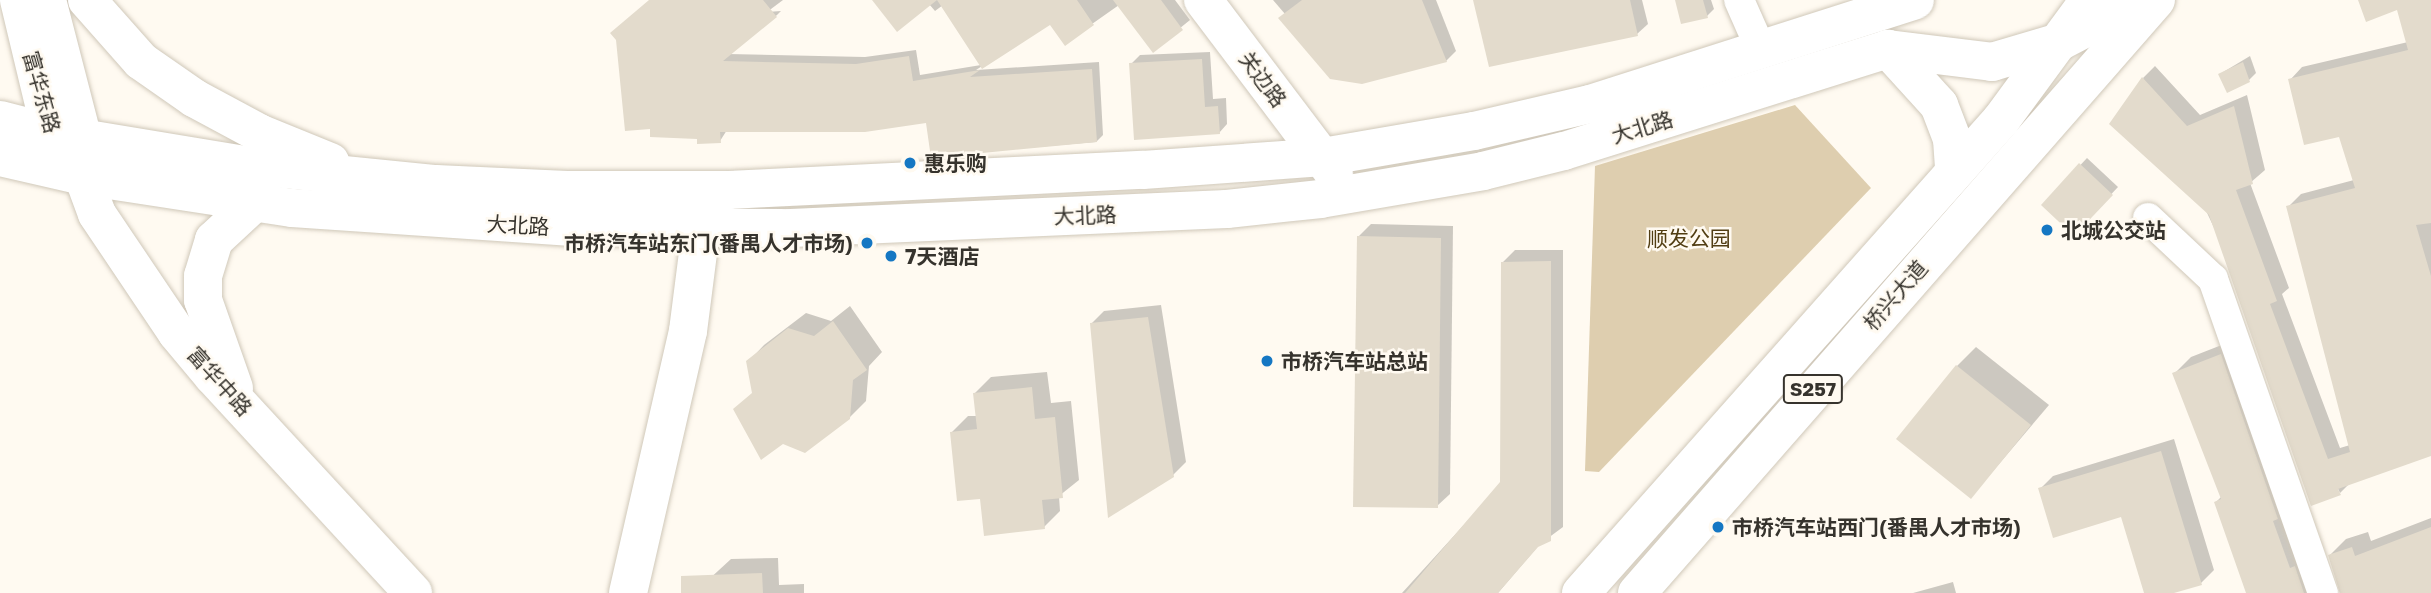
<!DOCTYPE html>
<html>
<head>
<meta charset="utf-8">
<style>
  body { margin:0 }
  #map { position:relative; width:2431px; height:593px; overflow:hidden; background:#fffaf1; font-family:"Golos Text","Noto Sans SC",sans-serif }
  div>[style] { position:absolute }
  .green>* { inset:0; background:#deceaf }
  .shadow>* { inset:0; background:#0003 }
  .building>* { inset:0; background:#e3dbcc }
  .roads { filter:drop-shadow(0 0 2px #d0c8b9) drop-shadow(0 0 2px #d0c8b9) }
  .street>* { height:30px; margin:-15px; padding:0 15px; transform-origin:15px; border-radius:15px; background:#fff }
  .secondary>* { height:38px; margin:-19px; padding:0 19px; transform-origin:19px; border-radius:19px; background:#fff }
  .primary>* { height:38px; margin:-19px; padding:0 19px; transform-origin:19px; border-radius:19px; background:#fff }
  .dots>* { width:19px; height:19px; translate:-50% -50%; box-sizing:border-box; border:4px solid #fffaf1; border-radius:50% }
  span { translate:-50% -50%; white-space:nowrap; text-align:center; line-height:1.15; -webkit-text-stroke:5px #fffaf1; paint-order:stroke }
  .shield-label span { padding:2px 5px; background:#fffaf1; border:2px solid; border-radius:5px; -webkit-text-stroke-width:0 }
  .shield-label { font-size:19px; color:#36332d; font-weight:700 }
  .street-label { font-size:21px; color:#36332d }
  .poi-label { font-size:21px; color:#36332d; font-weight:700 }
  .left { translate:0 -50%; text-align:left }
  .right { translate:-100% -50%; text-align:right }
  .park-label { font-size:21px; color:#523e13 }
</style>
</head>
<body>
<div id="map">
  <div class="green">
    <div style="clip-path:polygon(1795px 105px,1871px 188px,1599px 472px,1585px 471px,1595px 166px)"></div>
  </div>
  <div class="shadow">
    <div style="clip-path:polygon(650px 0,783px 0,767px 12px,781px 11px,777px 15px,728px 54px,865px 57px,916px 50px,920px 75px,981px 65px,943px 5px,935px 11px,929px 4px,874px 0,1175px 0,1190px 20px,1153px 50px,1119px 5px,1065px 43px,1050px 22px,976px 70px,1099px 62px,1103px 135px,1096px 142px,932px 156px,928px 121px,727px 130px,720px 141px)"></div>
    <div style="clip-path:polygon(1273px 0,1436px 0,1456px 51px,1446px 61px,1285px 14px)"></div>
    <div style="clip-path:polygon(1475px 0,1642px 0,1648px 24px,1637px 34px)"></div>
    <div style="clip-path:polygon(1677px 0,1711px 0,1714px 9px,1707px 16px)"></div>
    <div style="clip-path:polygon(2360px 0,2431px 0,2431px 451px,2351px 482px,2340px 493px,2143px 78px,2155px 66px,2200px 115px,2247px 95px,2265px 170px,2250px 183px,2289px 288px,2282px 294px,2340px 448px,2350px 445px,2288px 207px,2301px 194px,2354px 180px,2340px 135px,2290px 80px,2302px 67px,2408px 42px,2398px 8px)"></div>
    <div style="clip-path:polygon(1210px 52px,1213px 99px,1226px 98px,1227px 124px,1219px 133px,1131px 64px,1140px 55px)"></div>
    <div style="clip-path:polygon(2250px 56px,2256px 73px,2249px 80px,2220px 74px)"></div>
    <div style="clip-path:polygon(2087px 158px,2118px 187px,2074px 234px,2043px 205px)"></div>
    <div style="clip-path:polygon(1371px 224px,1453px 226px,1450px 494px,1437px 506px,1358px 237px)"></div>
    <div style="clip-path:polygon(1515px 250px,1563px 250px,1563px 527px,1540px 544px,1498px 593px,1402px 593px,1502px 483px,1502px 263px)"></div>
    <div style="clip-path:polygon(1161px 305px,1186px 462px,1173px 475px,1092px 323px,1104px 311px)"></div>
    <div style="clip-path:polygon(850px 306px,882px 352px,869px 366px,866px 401px,849px 418px,754px 391px,748px 362px,764px 345px,806px 313px,831px 321px)"></div>
    <div style="clip-path:polygon(2237px 339px,2334px 593px,2248px 593px,2216px 502px,2222px 496px,2175px 373px,2191px 357px)"></div>
    <div style="clip-path:polygon(1976px 347px,2049px 405px,1971px 497px,1957px 366px)"></div>
    <div style="clip-path:polygon(1047px 372px,1051px 403px,1071px 401px,1079px 480px,1059px 496px,1060px 511px,1044px 527px,982px 497px,951px 433px,968px 416px,977px 416px,975px 393px,991px 377px)"></div>
    <div style="clip-path:polygon(2174px 439px,2214px 570px,2201px 583px,2168px 593px,2146px 593px,2122px 515px,2040px 489px,2053px 476px)"></div>
    <div style="clip-path:polygon(2431px 518px,2431px 593px,2340px 593px,2330px 555px,2346px 539px,2368px 532px,2371px 541px)"></div>
    <div style="clip-path:polygon(778px 558px,779px 585px,804px 584px,804px 593px,694px 593px,731px 559px)"></div>
    <div style="clip-path:polygon(1953px 582px,1956px 593px,1913px 593px)"></div>
  </div>
  <div class="building">
    <div style="clip-path:polygon(649px 0,763px 0,777px 17px,723px 61px,856px 64px,909px 56px,913px 81px,980px 70px,970px 77px,1092px 69px,1097px 142px,931px 158px,926px 123px,865px 132px,720px 132px,721px 143px,697px 144px,697px 139px,650px 137px,650px 129px,625px 131px,616px 40px,610px 33px)"></div>
    <div style="clip-path:polygon(872px 0,937px 0,897px 32px)"></div>
    <div style="clip-path:polygon(937px 0,1077px 0,1094px 25px,1065px 46px,1050px 25px,982px 69px)"></div>
    <div style="clip-path:polygon(1113px 0,1161px 0,1183px 30px,1153px 53px)"></div>
    <div style="clip-path:polygon(1302px 0,1422px 0,1447px 62px,1362px 84px,1330px 79px,1278px 18px)"></div>
    <div style="clip-path:polygon(1473px 0,1630px 0,1638px 36px,1489px 67px)"></div>
    <div style="clip-path:polygon(1675px 0,1703px 0,1708px 18px,1681px 24px)"></div>
    <div style="clip-path:polygon(2358px 0,2431px 0,2431px 223px,2416px 225px,2431px 276px,2431px 456px,2338px 489px,2341px 495px,2311px 506px,2209px 215px,2109px 124px,2142px 77px,2187px 126px,2234px 106px,2253px 184px,2236px 190px,2277px 301px,2270px 304px,2328px 459px,2350px 452px,2286px 206px,2355px 188px,2339px 137px,2304px 145px,2288px 79px,2408px 50px,2397px 10px,2366px 22px)"></div>
    <div style="clip-path:polygon(1202px 59px,1205px 107px,1218px 106px,1220px 134px,1134px 140px,1129px 63px)"></div>
    <div style="clip-path:polygon(2243px 62px,2250px 82px,2227px 93px,2218px 74px)"></div>
    <div style="clip-path:polygon(2079px 163px,2113px 195px,2074px 236px,2041px 205px)"></div>
    <div style="clip-path:polygon(1357px 236px,1441px 238px,1438px 508px,1353px 507px)"></div>
    <div style="clip-path:polygon(1551px 261px,1551px 541px,1538px 547px,1498px 593px,1405px 593px,1500px 482px,1501px 262px)"></div>
    <div style="clip-path:polygon(1148px 317px,1174px 477px,1108px 518px,1090px 323px)"></div>
    <div style="clip-path:polygon(833px 321px,867px 370px,853px 380px,850px 419px,805px 453px,783px 444px,761px 460px,733px 409px,752px 393px,746px 361px,788px 328px,814px 336px)"></div>
    <div style="clip-path:polygon(2221px 354px,2278px 519px,2273px 521px,2290px 568px,2295px 566px,2304px 593px,2246px 593px,2214px 502px,2221px 499px,2172px 373px)"></div>
    <div style="clip-path:polygon(1956px 365px,2031px 425px,1971px 499px,1896px 439px)"></div>
    <div style="clip-path:polygon(1032px 387px,1035px 419px,1055px 417px,1063px 498px,1042px 500px,1045px 529px,984px 536px,980px 499px,957px 501px,950px 432px,977px 429px,973px 393px)"></div>
    <div style="clip-path:polygon(2161px 451px,2202px 585px,2174px 593px,2144px 593px,2121px 517px,2053px 538px,2038px 488px)"></div>
    <div style="clip-path:polygon(2431px 527px,2431px 593px,2340px 593px,2328px 555px,2352px 547px,2355px 556px)"></div>
    <div style="clip-path:polygon(762px 573px,763px 593px,681px 593px,681px 576px)"></div>
  </div>
  <div class="roads">
    <div class="street">
      <div style="left:1739px;top:0;width:57px;rotate:66.1deg"></div>
      <div style="left:2148px;top:218px;width:89px;rotate:43.2deg"></div>
      <div style="left:2213px;top:279px;width:333px;rotate:70.7deg"></div>
    </div>
    <div class="secondary">
      <div style="left:19px;top:0;width:137px;rotate:76.5deg"></div>
      <div style="left:51px;top:133px;width:20px;rotate:53deg"></div>
      <div style="left:47px;top:0;width:144px;rotate:75.5deg"></div>
      <div style="left:83px;top:139px;width:37px;rotate:90deg"></div>
      <div style="left:83px;top:176px;width:40px;rotate:69.8deg"></div>
      <div style="left:97px;top:214px;width:143px;rotate:56.1deg"></div>
      <div style="left:177px;top:333px;width:56px;rotate:50.1deg"></div>
      <div style="left:213px;top:376px;width:295px;rotate:47.3deg"></div>
      <div style="left:87px;top:0;width:81px;rotate:48.5deg"></div>
      <div style="left:141px;top:61px;width:65px;rotate:34.9deg"></div>
      <div style="left:194px;top:98px;width:74px;rotate:28.3deg"></div>
      <div style="left:259px;top:133px;width:77px;rotate:22.2deg"></div>
      <div style="left:1203px;top:0;width:217px;rotate:52.9deg"></div>
      <div style="left:0;top:120px;width:53px;rotate:14.3deg"></div>
      <div style="left:51px;top:133px;width:196px;rotate:9.4deg"></div>
      <div style="left:244px;top:165px;width:193px;rotate:5.7deg"></div>
      <div style="left:436px;top:184px;width:131px;rotate:2.6deg"></div>
      <div style="left:567px;top:190px;width:162px"></div>
      <div style="left:729px;top:190px;width:414px;rotate:-2.8deg"></div>
      <div style="left:1143px;top:170px;width:180px;rotate:-4.1deg"></div>
      <div style="left:1323px;top:157px;width:153px;rotate:-9.8deg"></div>
      <div style="left:1474px;top:131px;width:119px;rotate:-13.1deg"></div>
      <div style="left:1590px;top:104px;width:341px;rotate:-17.7deg"></div>
      <div style="left:0;top:157px;width:85px;rotate:12.9deg"></div>
      <div style="left:83px;top:176px;width:211px;rotate:8.7deg"></div>
      <div style="left:292px;top:208px;width:281px;rotate:3.9deg"></div>
      <div style="left:572px;top:227px;width:219px;rotate:0.3deg"></div>
      <div style="left:791px;top:228px;width:436px;rotate:-2.5deg"></div>
      <div style="left:1227px;top:209px;width:94px;rotate:-6.1deg"></div>
      <div style="left:1320px;top:199px;width:165px;rotate:-9.7deg"></div>
      <div style="left:1483px;top:171px;width:83px;rotate:-13.9deg"></div>
      <div style="left:1564px;top:151px;width:340px;rotate:-17.5deg"></div>
      <div style="left:1888px;top:49px;width:105px;rotate:7.1deg"></div>
      <div style="left:1992px;top:62px;width:70px;rotate:-16.6deg"></div>
      <div style="left:2059px;top:42px;width:90px;rotate:-27.7deg"></div>
      <div style="left:234px;top:388px;width:93px;rotate:-109.4deg"></div>
      <div style="left:203px;top:300px;width:24px;rotate:-90deg"></div>
      <div style="left:203px;top:276px;width:38px;rotate:-73deg"></div>
      <div style="left:214px;top:240px;width:54px;rotate:-42.8deg"></div>
      <div style="left:628px;top:593px;width:269px;rotate:-77.1deg"></div>
      <div style="left:688px;top:331px;width:103px;rotate:-82.7deg"></div>
    </div>
    <div class="primary">
      <div style="left:1888px;top:49px;width:76px;rotate:47.7deg"></div>
      <div style="left:1939px;top:105px;width:36px;rotate:69deg"></div>
      <div style="left:1952px;top:139px;width:30px;rotate:86deg"></div>
      <div style="left:1581px;top:593px;width:633px;rotate:-48.4deg"></div>
      <div style="left:2001px;top:120px;width:149px;rotate:-53.7deg"></div>
      <div style="left:1637px;top:593px;width:788px;rotate:-48.81deg"></div>
    </div>
  </div>
  <div class="dots">
    <div style="left:910px;top:163px;background:#1577c3"></div>
    <div style="left:2047px;top:230px;background:#1577c3"></div>
    <div style="left:867px;top:243px;background:#1577c3"></div>
    <div style="left:891px;top:256px;background:#1577c3"></div>
    <div style="left:1267px;top:361px;background:#1577c3"></div>
    <div style="left:1718px;top:527px;background:#1577c3"></div>
  </div>
  <div class="shield-label">
    <span style="left:1813px;top:389px">S257</span>
  </div>
  <div class="street-label">
    <span style="left:1263px;top:79px;rotate:53deg">关边路</span>
    <span style="left:42px;top:92px;rotate:74deg">富华东路</span>
    <span style="left:1642px;top:127px;rotate:-17deg">大北路</span>
    <span style="left:1085px;top:215px;rotate:-2deg">大北路</span>
    <span style="left:518px;top:225px;rotate:3deg">大北路</span>
    <span style="left:1895px;top:295px;rotate:-49deg">桥兴大道</span>
    <span style="left:220px;top:381px;rotate:48deg">富华中路</span>
  </div>
  <div class="poi-label">
    <span class="left" style="left:924px;top:163px">惠乐购</span>
    <span class="left" style="left:2061px;top:230px">北城公交站</span>
    <span class="right" style="left:853px;top:243px">市桥汽车站东门(番禺人才市场)</span>
    <span class="left" style="left:905px;top:256px">7天酒店</span>
    <span class="left" style="left:1281px;top:361px">市桥汽车站总站</span>
    <span class="left" style="left:1732px;top:527px">市桥汽车站西门(番禺人才市场)</span>
  </div>
  <div class="park-label">
    <span style="left:1689px;top:238px">顺发公园</span>
  </div>
</div>
</body>
</html>
